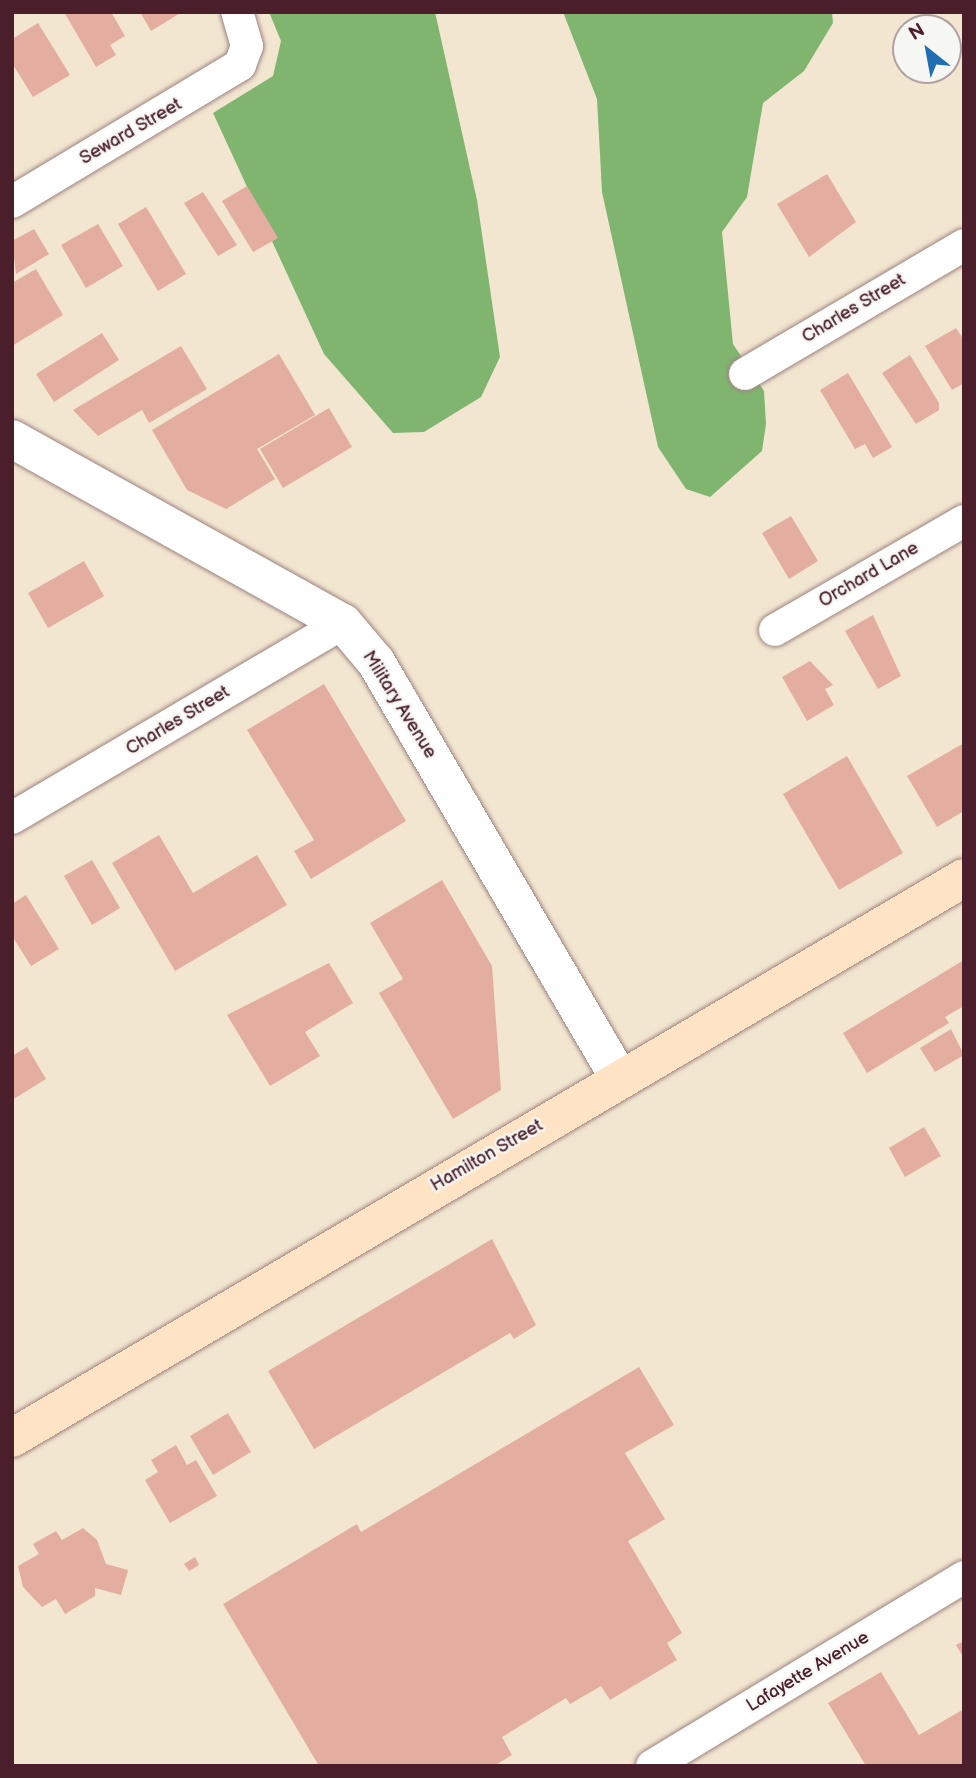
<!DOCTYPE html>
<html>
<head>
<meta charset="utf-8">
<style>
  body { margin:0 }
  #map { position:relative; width:976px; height:1778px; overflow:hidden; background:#f2e6d1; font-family:"Balsamiq Sans",sans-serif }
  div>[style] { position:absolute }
  .forest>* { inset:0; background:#80b570 }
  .building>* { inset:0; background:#e3aea0 }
  .roads { filter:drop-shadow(0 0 2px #9e827e) drop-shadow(0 0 2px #9e827e) }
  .minor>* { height:32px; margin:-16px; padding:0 16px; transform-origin:16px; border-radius:16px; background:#fff }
  .tertiary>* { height:38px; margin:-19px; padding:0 19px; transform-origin:19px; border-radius:19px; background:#fff }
  .secondary>* { height:38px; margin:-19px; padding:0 19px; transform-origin:19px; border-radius:19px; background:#fee4c5 }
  span { translate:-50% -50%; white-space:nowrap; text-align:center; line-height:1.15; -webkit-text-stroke:5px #f6f6f2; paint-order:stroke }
  .street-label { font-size:18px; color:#4a1f2b }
  .frame { position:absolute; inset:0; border:14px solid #4a1f2b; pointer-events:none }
  .north { position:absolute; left:892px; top:14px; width:70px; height:70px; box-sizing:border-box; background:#f6f6f2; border:2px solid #b1a0a2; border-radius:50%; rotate:329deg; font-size:19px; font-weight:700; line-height:28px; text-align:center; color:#4a1f2b }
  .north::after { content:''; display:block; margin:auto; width:24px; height:32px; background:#1f6fb2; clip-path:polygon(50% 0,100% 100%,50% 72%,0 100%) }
</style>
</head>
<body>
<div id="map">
  <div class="forest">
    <div style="clip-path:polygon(269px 12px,435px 12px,477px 200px,500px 357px,481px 397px,424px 432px,393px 433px,324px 354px,213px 113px,273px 76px,281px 41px)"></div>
    <div style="clip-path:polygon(563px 12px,832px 12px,833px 23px,804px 71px,763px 103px,747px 197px,722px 232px,733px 344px,764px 391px,766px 424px,762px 451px,710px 497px,686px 489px,658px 447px,602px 192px,597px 99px)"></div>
  </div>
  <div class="building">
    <div style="clip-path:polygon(64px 12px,111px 12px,125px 36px,110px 45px,116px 55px,96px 67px)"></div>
    <div style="clip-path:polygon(140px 12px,182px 12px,151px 31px)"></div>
    <div style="clip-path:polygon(38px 23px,70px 75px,33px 97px,12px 63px,12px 39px)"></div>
    <div style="clip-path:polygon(827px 174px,856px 222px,809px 257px,777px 204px)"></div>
    <div style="clip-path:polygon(247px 186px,278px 238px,253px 252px,222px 201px)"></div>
    <div style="clip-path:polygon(203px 192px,237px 245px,218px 256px,184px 203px)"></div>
    <div style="clip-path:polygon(146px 207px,186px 274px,158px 291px,118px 224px)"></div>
    <div style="clip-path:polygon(98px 224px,123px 266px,86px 288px,61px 245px)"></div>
    <div style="clip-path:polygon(34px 229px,49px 254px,16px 274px,12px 241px)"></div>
    <div style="clip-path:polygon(36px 269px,63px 315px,12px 346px,12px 283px)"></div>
    <div style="clip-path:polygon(956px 328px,964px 340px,964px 383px,952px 390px,925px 346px)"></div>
    <div style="clip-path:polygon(102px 333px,119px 360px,54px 402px,36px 374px)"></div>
    <div style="clip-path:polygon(181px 346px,207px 389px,149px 423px,142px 410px,98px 436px,73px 410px)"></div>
    <div style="clip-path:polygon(279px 354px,315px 415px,257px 449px,275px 479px,226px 509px,187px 490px,152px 430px)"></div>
    <div style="clip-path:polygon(910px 355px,939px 403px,939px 410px,916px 424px,882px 373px)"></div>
    <div style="clip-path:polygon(848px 373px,892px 447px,873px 458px,865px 444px,855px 449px,820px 390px)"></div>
    <div style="clip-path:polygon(329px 408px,352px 447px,283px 488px,260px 449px)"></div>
    <div style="clip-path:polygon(791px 516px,818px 561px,789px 579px,762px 533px)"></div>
    <div style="clip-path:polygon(84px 561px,104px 596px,48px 628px,28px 593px)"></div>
    <div style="clip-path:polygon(873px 615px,901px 676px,878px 689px,845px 631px)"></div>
    <div style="clip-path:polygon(810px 661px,833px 685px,825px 689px,834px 705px,807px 721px,782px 677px)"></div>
    <div style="clip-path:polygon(324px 684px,406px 821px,311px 879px,294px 851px,314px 840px,247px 730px)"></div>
    <div style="clip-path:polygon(964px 743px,964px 811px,937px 827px,907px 776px)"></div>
    <div style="clip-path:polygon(847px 756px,903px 853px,839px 890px,783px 794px)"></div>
    <div style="clip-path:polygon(159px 835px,193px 893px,257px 855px,287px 905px,175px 971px,112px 863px)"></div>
    <div style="clip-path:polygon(92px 860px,120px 908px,92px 925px,64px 876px)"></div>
    <div style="clip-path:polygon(442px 880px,492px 966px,501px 1090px,453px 1119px,379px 993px,403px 979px,370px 923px)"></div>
    <div style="clip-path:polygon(26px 895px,59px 949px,31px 966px,12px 936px,12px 904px)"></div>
    <div style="clip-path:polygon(964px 960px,964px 1006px,945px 1017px,949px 1023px,867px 1073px,843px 1033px)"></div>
    <div style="clip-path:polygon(329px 963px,353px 1003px,305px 1032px,320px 1056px,270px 1086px,227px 1015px)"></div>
    <div style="clip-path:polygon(951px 1029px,964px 1055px,935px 1072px,920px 1048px)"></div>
    <div style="clip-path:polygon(27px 1047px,46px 1079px,12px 1100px,12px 1056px)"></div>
    <div style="clip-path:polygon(924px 1127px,941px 1156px,905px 1177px,889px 1148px)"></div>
    <div style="clip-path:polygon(492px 1239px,536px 1325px,514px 1339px,510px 1333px,314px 1449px,268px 1371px)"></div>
    <div style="clip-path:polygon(639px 1367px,674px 1425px,625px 1453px,665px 1519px,628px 1541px,682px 1633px,667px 1643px,677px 1660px,610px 1700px,601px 1686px,570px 1704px,566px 1698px,502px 1737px,512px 1755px,494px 1766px,319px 1766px,223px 1604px,357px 1524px,361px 1532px)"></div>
    <div style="clip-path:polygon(228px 1413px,251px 1452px,213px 1475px,190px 1436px)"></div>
    <div style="clip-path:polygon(176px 1445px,187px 1465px,196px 1460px,217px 1496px,170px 1523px,145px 1480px,158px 1472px,151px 1460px)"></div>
    <div style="clip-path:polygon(83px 1528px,97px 1540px,106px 1564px,128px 1570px,121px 1595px,95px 1588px,95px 1596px,65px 1614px,56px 1599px,42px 1607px,23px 1587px,18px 1566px,39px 1554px,33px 1544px,56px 1531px,62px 1540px)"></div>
    <div style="clip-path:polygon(195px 1557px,199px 1565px,189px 1571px,184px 1564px)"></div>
    <div style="clip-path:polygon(964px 1641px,964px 1658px,956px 1645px)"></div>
    <div style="clip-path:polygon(881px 1672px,919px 1735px,964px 1709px,964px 1766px,866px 1766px,828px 1703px)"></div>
  </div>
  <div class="roads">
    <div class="minor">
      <div style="left:12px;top:202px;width:266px;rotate:-31deg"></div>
      <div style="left:240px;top:65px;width:20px;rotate:-70deg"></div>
      <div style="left:247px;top:46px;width:35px;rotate:-106deg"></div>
      <div style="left:745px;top:374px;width:254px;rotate:-30.5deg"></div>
      <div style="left:775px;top:630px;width:218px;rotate:-30deg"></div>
      <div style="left:12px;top:818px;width:384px;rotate:-30.5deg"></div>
      <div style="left:652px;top:1766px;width:365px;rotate:-31.2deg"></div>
    </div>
    <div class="tertiary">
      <div style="left:12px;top:439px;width:379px;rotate:29.1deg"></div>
      <div style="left:343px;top:623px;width:51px;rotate:49.8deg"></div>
      <div style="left:376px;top:662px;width:483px;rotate:59.7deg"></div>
    </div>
    <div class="secondary">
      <div style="left:12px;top:1438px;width:1104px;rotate:-30.47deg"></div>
    </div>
  </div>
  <div class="street-label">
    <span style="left:131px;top:132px;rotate:-30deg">Seward Street</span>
    <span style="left:854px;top:309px;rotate:-31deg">Charles Street</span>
    <span style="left:869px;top:575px;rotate:-30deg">Orchard Lane</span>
    <span style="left:399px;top:705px;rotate:58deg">Military Avenue</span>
    <span style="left:178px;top:721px;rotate:-31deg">Charles Street</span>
    <span style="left:487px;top:1156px;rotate:-30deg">Hamilton Street</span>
    <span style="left:808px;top:1672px;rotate:-31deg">Lafayette Avenue</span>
  </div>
  <div class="frame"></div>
  <div class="north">N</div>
</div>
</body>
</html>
